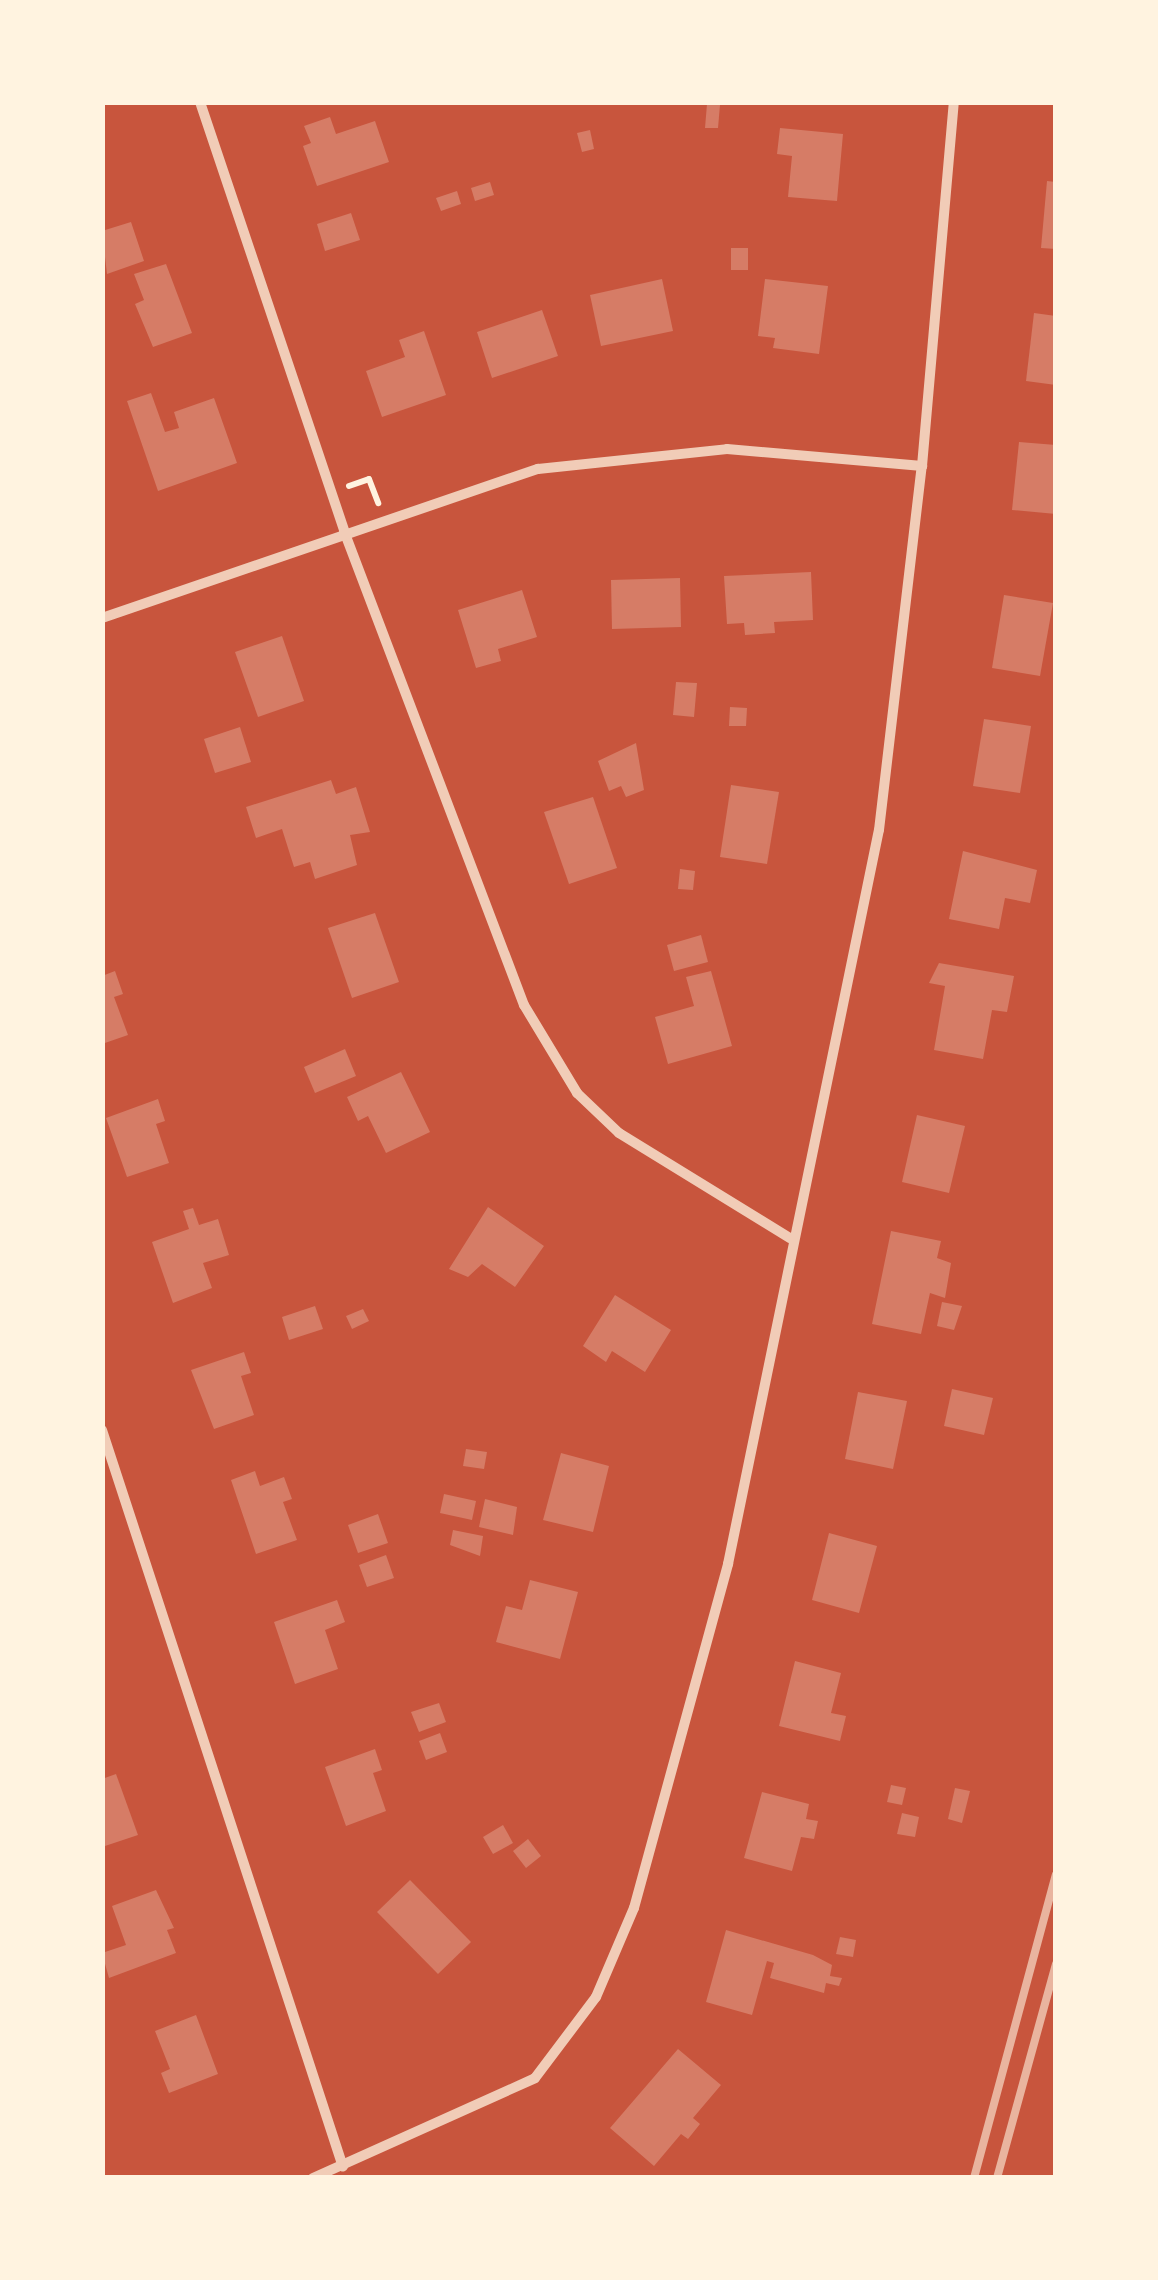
<!DOCTYPE html>
<html>
<head>
<meta charset="utf-8">
<style>
  body { margin:0 }
  #map { position:relative; width:1158px; height:2280px; overflow:hidden; background:#c8553d; font-family:"Fira Sans Condensed",sans-serif }
  div>[style] { position:absolute }
  .building>* { inset:0; background:#d67c66 }
  .path>* { height:6px; margin:-3px; padding:0 3px; transform-origin:3px; border-radius:3px; background:#fff3e0 }
  .minor>* { height:10px; margin:-5px; padding:0 5px; transform-origin:5px; border-radius:5px; background:#f1ccb7 }
  .rail>* { height:8px; margin:-4px; padding:0 4px; transform-origin:4px; border-radius:4px; background:#e9b49f }
  span { translate:-50% -50%; white-space:nowrap; text-align:center; line-height:1.15; -webkit-text-stroke:8px #fff3e0; paint-order:stroke }
  .frame { position:absolute; inset:0; border:105px solid #fff3e0; pointer-events:none }
</style>
</head>
<body>
<div id="map">
  <div class="building">
    <div style="clip-path:polygon(707px 104px,720px 105px,718px 128px,705px 128px)"></div>
    <div style="clip-path:polygon(330px 117px,336px 134px,375px 121px,389px 162px,317px 186px,303px 146px,311px 143px,304px 126px)"></div>
    <div style="clip-path:polygon(780px 128px,843px 134px,837px 201px,788px 197px,792px 156px,777px 154px)"></div>
    <div style="clip-path:polygon(590px 130px,594px 149px,582px 152px,577px 133px)"></div>
    <div style="clip-path:polygon(1047px 181px,1056px 182px,1056px 249px,1041px 248px)"></div>
    <div style="clip-path:polygon(490px 182px,494px 195px,475px 201px,471px 188px)"></div>
    <div style="clip-path:polygon(457px 191px,461px 204px,441px 211px,436px 198px)"></div>
    <div style="clip-path:polygon(351px 213px,360px 240px,325px 251px,317px 224px)"></div>
    <div style="clip-path:polygon(131px 222px,144px 261px,107px 274px,102px 231px)"></div>
    <div style="clip-path:polygon(731px 248px,748px 248px,748px 270px,731px 270px)"></div>
    <div style="clip-path:polygon(166px 264px,192px 333px,153px 347px,135px 304px,144px 300px,134px 274px)"></div>
    <div style="clip-path:polygon(662px 279px,673px 331px,601px 346px,590px 295px)"></div>
    <div style="clip-path:polygon(765px 279px,828px 286px,819px 354px,773px 348px,775px 338px,758px 336px)"></div>
    <div style="clip-path:polygon(542px 310px,558px 356px,492px 378px,477px 332px)"></div>
    <div style="clip-path:polygon(1034px 313px,1056px 316px,1056px 385px,1026px 381px)"></div>
    <div style="clip-path:polygon(424px 331px,446px 395px,382px 417px,366px 371px,405px 357px,399px 340px)"></div>
    <div style="clip-path:polygon(151px 393px,165px 432px,179px 428px,174px 412px,214px 398px,237px 463px,158px 491px,127px 401px)"></div>
    <div style="clip-path:polygon(1019px 442px,1056px 445px,1056px 514px,1012px 510px)"></div>
    <div style="clip-path:polygon(811px 572px,813px 620px,774px 622px,775px 633px,745px 635px,744px 623px,727px 624px,724px 576px)"></div>
    <div style="clip-path:polygon(680px 578px,681px 627px,612px 629px,611px 580px)"></div>
    <div style="clip-path:polygon(522px 590px,537px 637px,498px 649px,501px 661px,476px 668px,458px 610px)"></div>
    <div style="clip-path:polygon(1004px 595px,1053px 603px,1040px 676px,992px 668px)"></div>
    <div style="clip-path:polygon(282px 636px,304px 701px,258px 717px,235px 652px)"></div>
    <div style="clip-path:polygon(676px 682px,697px 683px,694px 717px,673px 715px)"></div>
    <div style="clip-path:polygon(730px 707px,747px 708px,746px 726px,729px 726px)"></div>
    <div style="clip-path:polygon(984px 719px,1031px 726px,1020px 793px,973px 786px)"></div>
    <div style="clip-path:polygon(240px 727px,251px 762px,215px 773px,204px 739px)"></div>
    <div style="clip-path:polygon(636px 743px,644px 790px,626px 797px,621px 786px,609px 791px,598px 761px)"></div>
    <div style="clip-path:polygon(331px 780px,336px 794px,356px 787px,370px 832px,350px 835px,357px 865px,315px 879px,310px 862px,294px 867px,282px 829px,256px 838px,246px 807px)"></div>
    <div style="clip-path:polygon(731px 785px,779px 792px,767px 864px,720px 857px)"></div>
    <div style="clip-path:polygon(593px 797px,617px 868px,569px 884px,544px 812px)"></div>
    <div style="clip-path:polygon(963px 851px,1037px 870px,1030px 903px,1005px 898px,999px 929px,949px 919px)"></div>
    <div style="clip-path:polygon(680px 869px,695px 871px,693px 890px,678px 889px)"></div>
    <div style="clip-path:polygon(375px 913px,399px 982px,352px 998px,328px 928px)"></div>
    <div style="clip-path:polygon(701px 935px,708px 962px,674px 971px,667px 945px)"></div>
    <div style="clip-path:polygon(939px 963px,1014px 976px,1007px 1012px,992px 1010px,983px 1059px,934px 1050px,945px 986px,929px 983px)"></div>
    <div style="clip-path:polygon(115px 971px,123px 994px,114px 997px,128px 1035px,102px 1044px,102px 976px)"></div>
    <div style="clip-path:polygon(711px 971px,732px 1046px,668px 1064px,655px 1017px,694px 1006px,686px 977px)"></div>
    <div style="clip-path:polygon(345px 1049px,356px 1076px,315px 1093px,304px 1067px)"></div>
    <div style="clip-path:polygon(401px 1072px,430px 1132px,386px 1153px,368px 1116px,358px 1121px,347px 1097px)"></div>
    <div style="clip-path:polygon(158px 1099px,165px 1121px,156px 1124px,169px 1163px,127px 1177px,106px 1118px)"></div>
    <div style="clip-path:polygon(917px 1115px,965px 1126px,949px 1193px,902px 1182px)"></div>
    <div style="clip-path:polygon(488px 1207px,544px 1246px,515px 1287px,482px 1264px,468px 1277px,449px 1269px)"></div>
    <div style="clip-path:polygon(193px 1208px,199px 1225px,218px 1219px,229px 1255px,203px 1263px,212px 1288px,173px 1303px,152px 1242px,189px 1229px,183px 1211px)"></div>
    <div style="clip-path:polygon(891px 1231px,941px 1241px,937px 1258px,951px 1263px,945px 1298px,930px 1293px,921px 1334px,872px 1324px)"></div>
    <div style="clip-path:polygon(615px 1295px,671px 1330px,645px 1372px,612px 1351px,606px 1362px,583px 1346px)"></div>
    <div style="clip-path:polygon(942px 1302px,962px 1306px,954px 1330px,937px 1326px)"></div>
    <div style="clip-path:polygon(315px 1306px,323px 1329px,289px 1340px,282px 1317px)"></div>
    <div style="clip-path:polygon(363px 1309px,369px 1321px,352px 1329px,346px 1316px)"></div>
    <div style="clip-path:polygon(244px 1352px,251px 1373px,241px 1376px,254px 1415px,214px 1429px,191px 1370px)"></div>
    <div style="clip-path:polygon(952px 1389px,993px 1398px,984px 1435px,944px 1426px)"></div>
    <div style="clip-path:polygon(858px 1392px,907px 1401px,893px 1469px,845px 1459px)"></div>
    <div style="clip-path:polygon(466px 1449px,487px 1452px,484px 1469px,463px 1466px)"></div>
    <div style="clip-path:polygon(561px 1453px,609px 1466px,593px 1532px,543px 1520px)"></div>
    <div style="clip-path:polygon(255px 1471px,260px 1486px,284px 1477px,292px 1499px,283px 1502px,297px 1540px,256px 1554px,231px 1480px)"></div>
    <div style="clip-path:polygon(444px 1494px,476px 1501px,472px 1520px,440px 1513px)"></div>
    <div style="clip-path:polygon(485px 1499px,517px 1507px,513px 1535px,479px 1527px)"></div>
    <div style="clip-path:polygon(378px 1514px,388px 1543px,358px 1553px,348px 1525px)"></div>
    <div style="clip-path:polygon(453px 1530px,483px 1536px,480px 1556px,450px 1545px)"></div>
    <div style="clip-path:polygon(829px 1533px,877px 1546px,859px 1613px,812px 1600px)"></div>
    <div style="clip-path:polygon(386px 1555px,394px 1578px,367px 1587px,359px 1565px)"></div>
    <div style="clip-path:polygon(530px 1580px,578px 1592px,560px 1659px,496px 1642px,506px 1606px,522px 1610px)"></div>
    <div style="clip-path:polygon(337px 1600px,345px 1622px,325px 1630px,338px 1669px,295px 1684px,274px 1622px)"></div>
    <div style="clip-path:polygon(795px 1661px,841px 1673px,831px 1713px,846px 1716px,840px 1741px,779px 1726px)"></div>
    <div style="clip-path:polygon(439px 1703px,446px 1722px,419px 1732px,411px 1712px)"></div>
    <div style="clip-path:polygon(440px 1733px,447px 1752px,426px 1760px,419px 1741px)"></div>
    <div style="clip-path:polygon(375px 1749px,382px 1770px,373px 1773px,386px 1811px,346px 1826px,325px 1767px)"></div>
    <div style="clip-path:polygon(116px 1774px,138px 1835px,102px 1847px,102px 1779px)"></div>
    <div style="clip-path:polygon(891px 1785px,906px 1788px,902px 1805px,887px 1802px)"></div>
    <div style="clip-path:polygon(955px 1788px,970px 1791px,962px 1823px,948px 1819px)"></div>
    <div style="clip-path:polygon(762px 1792px,809px 1804px,806px 1819px,818px 1821px,814px 1839px,801px 1837px,792px 1871px,744px 1858px)"></div>
    <div style="clip-path:polygon(902px 1813px,919px 1817px,915px 1837px,897px 1834px)"></div>
    <div style="clip-path:polygon(503px 1825px,513px 1843px,493px 1854px,483px 1837px)"></div>
    <div style="clip-path:polygon(528px 1839px,541px 1856px,526px 1868px,513px 1851px)"></div>
    <div style="clip-path:polygon(410px 1880px,471px 1942px,438px 1974px,377px 1912px)"></div>
    <div style="clip-path:polygon(156px 1890px,174px 1928px,167px 1930px,176px 1953px,109px 1978px,102px 1953px,126px 1945px,112px 1906px)"></div>
    <div style="clip-path:polygon(726px 1930px,813px 1955px,832px 1965px,830px 1976px,842px 1978px,839px 1986px,826px 1983px,824px 1993px,770px 1978px,774px 1963px,767px 1961px,752px 2015px,706px 2002px)"></div>
    <div style="clip-path:polygon(840px 1937px,856px 1940px,853px 1957px,836px 1954px)"></div>
    <div style="clip-path:polygon(196px 2015px,218px 2074px,169px 2093px,161px 2073px,170px 2069px,155px 2031px)"></div>
    <div style="clip-path:polygon(678px 2049px,721px 2085px,693px 2118px,700px 2124px,688px 2139px,681px 2134px,654px 2166px,610px 2128px)"></div>
  </div>
  <div class="path">
    <div style="left:349px;top:486px;width:21px;rotate:-19deg"></div>
    <div style="left:369px;top:479px;width:26px;rotate:69deg"></div>
  </div>
  <div class="minor">
    <div style="left:200px;top:102px;width:453px;rotate:71.4deg"></div>
    <div style="left:344px;top:531px;width:507px;rotate:69.21deg"></div>
    <div style="left:524px;top:1005px;width:103px;rotate:58.9deg"></div>
    <div style="left:577px;top:1093px;width:58px;rotate:43.6deg"></div>
    <div style="left:619px;top:1133px;width:201px;rotate:31.6deg"></div>
    <div style="left:102px;top:618px;width:461px;rotate:-18.9deg"></div>
    <div style="left:538px;top:469px;width:190px;rotate:-6deg"></div>
    <div style="left:727px;top:449px;width:196px;rotate:5deg"></div>
    <div style="left:102px;top:1430px;width:775px;rotate:71.89deg"></div>
    <div style="left:313px;top:2178px;width:243px;rotate:-24.2deg"></div>
    <div style="left:535px;top:2078px;width:101px;rotate:-53deg"></div>
    <div style="left:596px;top:1997px;width:97px;rotate:-66.9deg"></div>
    <div style="left:634px;top:1908px;width:357px;rotate:-74.7deg"></div>
    <div style="left:728px;top:1564px;width:749px;rotate:-78.38deg"></div>
    <div style="left:879px;top:830px;width:367px;rotate:-83.3deg"></div>
    <div style="left:922px;top:466px;width:365px;rotate:-85deg"></div>
  </div>
  <div class="rail">
    <div style="left:974px;top:2178px;width:314px;rotate:-74.9deg"></div>
    <div style="left:997px;top:2178px;width:222px;rotate:-74.6deg"></div>
  </div>
  <div class="frame"></div>
</div>
</body>
</html>
